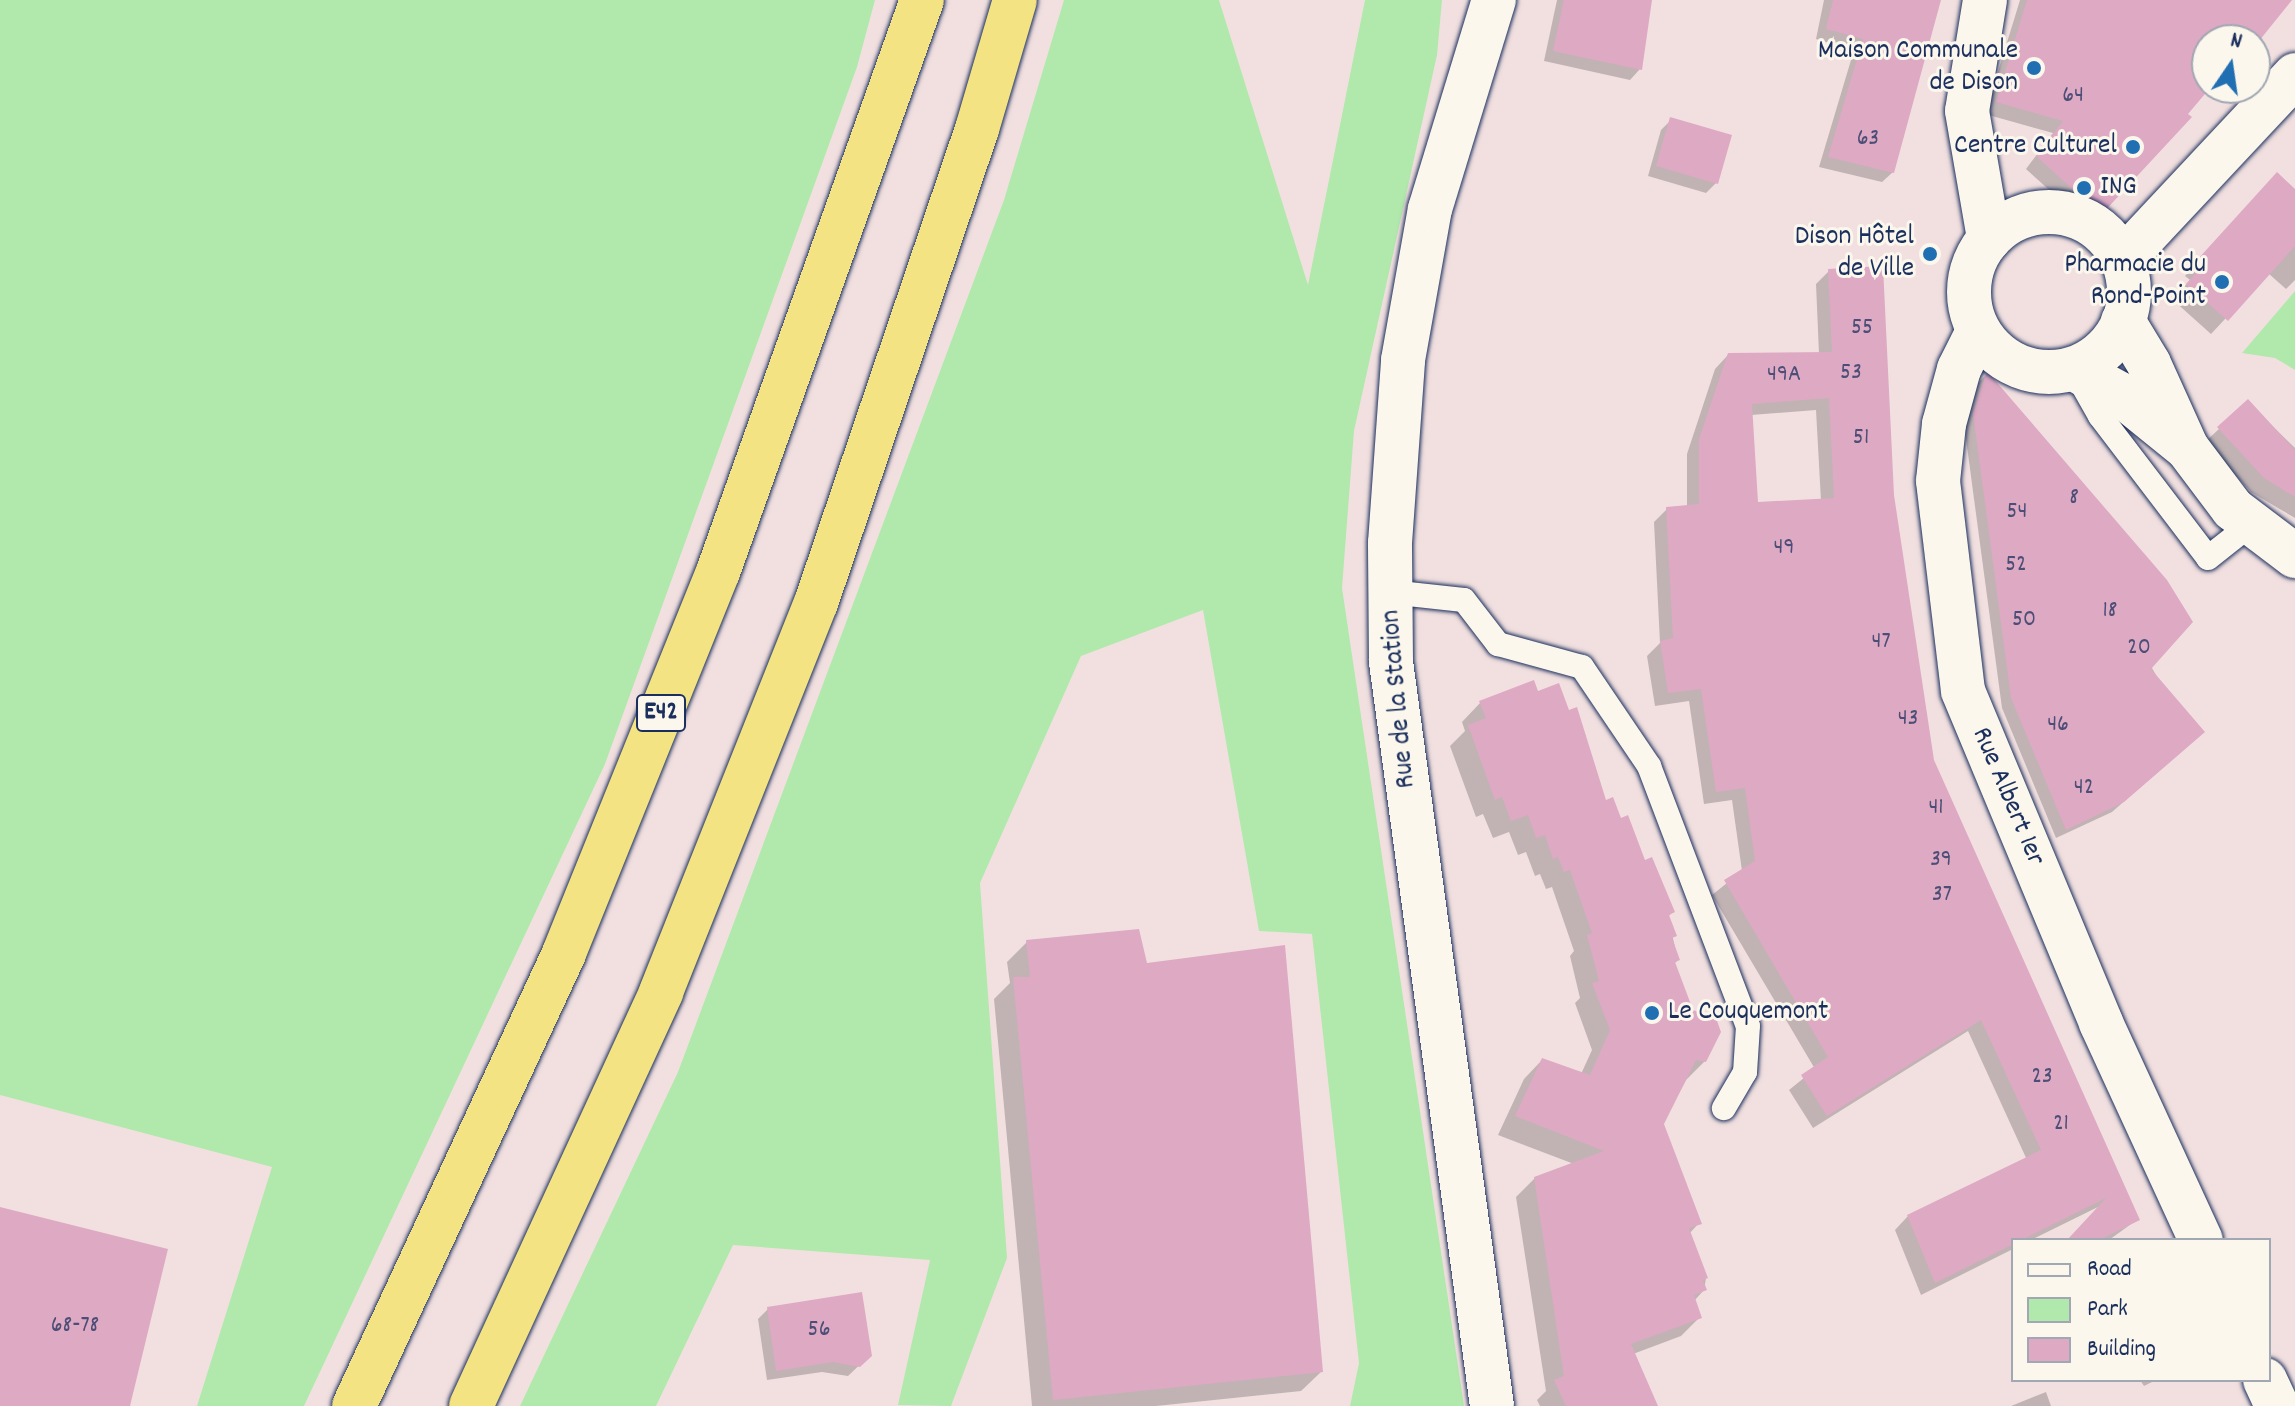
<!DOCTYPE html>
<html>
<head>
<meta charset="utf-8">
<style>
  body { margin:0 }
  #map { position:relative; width:2295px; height:1406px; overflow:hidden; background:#f2e0e0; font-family:Dekko,sans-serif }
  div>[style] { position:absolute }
  .green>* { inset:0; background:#b1e9ac }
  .shadow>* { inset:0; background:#0003 }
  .building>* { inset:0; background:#dea9c3 }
  .roads { filter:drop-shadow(0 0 2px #1b2f5e) drop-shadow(0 0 2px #1b2f5e) }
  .lane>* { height:24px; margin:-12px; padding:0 12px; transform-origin:12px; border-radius:12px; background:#fbf7ec }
  .secondary>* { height:44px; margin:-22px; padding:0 22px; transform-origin:22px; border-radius:22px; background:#fbf7ec }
  .secondary>.ring { margin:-22px; padding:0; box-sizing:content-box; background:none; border:44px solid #fbf7ec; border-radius:50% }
  .highway>* { height:44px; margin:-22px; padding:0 22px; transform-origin:22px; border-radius:22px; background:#f4e382 }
  .dots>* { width:22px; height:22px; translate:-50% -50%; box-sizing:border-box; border:4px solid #fbf7ec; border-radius:50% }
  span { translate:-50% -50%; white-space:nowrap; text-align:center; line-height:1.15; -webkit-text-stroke:6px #fbf7ec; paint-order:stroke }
  .number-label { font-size:24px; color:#4c4e77 }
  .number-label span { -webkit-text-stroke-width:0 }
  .shield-label span { padding:2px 6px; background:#fbf7ec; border:2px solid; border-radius:6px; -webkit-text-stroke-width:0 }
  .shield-label { font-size:26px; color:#1b2f5e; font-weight:700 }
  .poi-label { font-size:28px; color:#1b2f5e }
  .right { translate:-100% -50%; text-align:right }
  .left { translate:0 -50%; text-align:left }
  .street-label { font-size:28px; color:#1b2f5e }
  .legend { position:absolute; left:2011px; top:1238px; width:260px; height:144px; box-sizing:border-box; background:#fbf7ec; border:2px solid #a1a7b3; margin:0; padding:10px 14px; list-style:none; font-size:24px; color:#1b2f5e }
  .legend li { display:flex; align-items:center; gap:16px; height:40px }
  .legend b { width:40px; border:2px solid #a1a7b3 }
  .north { position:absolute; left:2191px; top:24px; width:80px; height:80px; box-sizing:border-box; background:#fbf7ec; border:2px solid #a1a7b3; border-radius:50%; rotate:13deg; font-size:22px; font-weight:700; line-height:32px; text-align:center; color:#1b2f5e }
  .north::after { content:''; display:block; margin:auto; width:28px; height:36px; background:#1f6fb2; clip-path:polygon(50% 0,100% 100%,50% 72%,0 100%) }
</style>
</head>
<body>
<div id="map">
  <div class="green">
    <div style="clip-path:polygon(0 0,875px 0,857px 67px,605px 764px,304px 1406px,197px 1406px,272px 1167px,0 1095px)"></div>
    <div style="clip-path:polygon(1064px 0,1219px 0,1308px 285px,1365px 0,1442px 0,1437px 55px,1354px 431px,1342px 588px,1464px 1406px,1350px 1406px,1359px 1363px,1312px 934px,1259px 931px,1203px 610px,1081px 656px,980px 883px,1007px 1258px,951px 1406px,898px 1405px,930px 1260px,733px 1245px,656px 1406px,520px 1406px,678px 1072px,1004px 200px)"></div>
    <div style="clip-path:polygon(2295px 291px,2295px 370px,2275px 358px,2242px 353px)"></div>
  </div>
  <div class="shadow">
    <div style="clip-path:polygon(1557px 0,1650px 0,1640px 69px,1630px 80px,1544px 61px)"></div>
    <div style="clip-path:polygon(1824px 0,1939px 0,1893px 172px,1882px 182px,1819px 167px,1854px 50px,1816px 39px)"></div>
    <div style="clip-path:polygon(2020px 0,2274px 0,2284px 7px,2255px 41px,2207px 40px,2185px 114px,2088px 225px,2026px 169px,2053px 133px,1985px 114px)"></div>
    <div style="clip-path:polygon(1671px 120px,1716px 183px,1706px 193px,1648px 176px,1661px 130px)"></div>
    <div style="clip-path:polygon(2262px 190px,2295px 191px,2295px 280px,2286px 289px,2268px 273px,2211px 334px,2173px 300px,2190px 280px,2185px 276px)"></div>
    <div style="clip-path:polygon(evenodd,1829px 271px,1892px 495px,1932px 761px,2138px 1219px,2109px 1240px,2069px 1240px,2100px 1206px,2031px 1240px,2013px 1240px,2013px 1249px,1921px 1295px,1895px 1230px,1908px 1216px,2027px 1160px,1968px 1031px,1813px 1128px,1789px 1090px,1815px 1069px,1712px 895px,1742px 871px,1732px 800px,1704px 804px,1689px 701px,1655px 706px,1647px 656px,1660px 643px,1654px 522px,1667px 509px,1687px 507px,1687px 454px,1715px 369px,1728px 355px,1819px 354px,1816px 284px,1829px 271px,1816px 410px,1821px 501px,1757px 504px,1751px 415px,1816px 410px)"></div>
    <div style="clip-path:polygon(1987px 374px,2193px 741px,2112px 812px,2056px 838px,2002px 708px,1964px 424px,1978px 383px)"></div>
    <div style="clip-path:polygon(2248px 402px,2295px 448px,2295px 518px,2251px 492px,2205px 442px)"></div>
    <div style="clip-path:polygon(1537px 693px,1673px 911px,1668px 917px,1678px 960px,1674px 964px,1705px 1061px,1686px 1080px,1662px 1124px,1699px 1223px,1689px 1234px,1706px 1278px,1704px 1290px,1694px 1301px,1700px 1317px,1681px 1336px,1633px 1354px,1656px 1406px,1540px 1406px,1537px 1400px,1546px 1391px,1516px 1197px,1535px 1178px,1574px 1164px,1498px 1135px,1524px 1079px,1542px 1060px,1581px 1074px,1592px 1050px,1575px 1003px,1580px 998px,1570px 956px,1574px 951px,1552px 887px,1546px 889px,1540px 874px,1535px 876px,1526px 852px,1518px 855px,1509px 832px,1493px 838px,1483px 814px,1476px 817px,1450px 746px,1465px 731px,1462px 722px,1480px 703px)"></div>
    <div style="clip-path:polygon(1027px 942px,1146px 965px,1321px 1372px,1301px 1391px,1156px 1406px,1032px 1406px,994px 999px,1010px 983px,1007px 962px)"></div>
    <div style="clip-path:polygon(768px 1309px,870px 1355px,848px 1376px,822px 1372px,767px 1380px,758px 1319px)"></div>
    <div style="clip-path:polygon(2140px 1380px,2156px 1380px,2144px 1386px)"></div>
    <div style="clip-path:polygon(2046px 1392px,2051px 1406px,2011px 1406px)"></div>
  </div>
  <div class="building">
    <div style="clip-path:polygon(1564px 0,1652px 0,1642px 70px,1553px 51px)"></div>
    <div style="clip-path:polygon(1833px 0,1941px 0,1894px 173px,1828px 157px,1863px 39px,1826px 29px)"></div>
    <div style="clip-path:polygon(2027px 0,2292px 0,2259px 41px,2207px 40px,2210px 88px,2188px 114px,2192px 117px,2101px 215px,2036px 156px,2063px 121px,1996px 102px)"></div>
    <div style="clip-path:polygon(1670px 117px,1732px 135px,1718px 184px,1656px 166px)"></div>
    <div style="clip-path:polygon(2277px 172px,2295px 189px,2295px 246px,2228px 321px,2186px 284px,2204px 264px,2198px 259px)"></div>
    <div style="clip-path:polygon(evenodd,1883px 266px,1894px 495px,1934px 760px,2140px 1220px,2099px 1240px,2067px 1240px,2106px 1198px,1935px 1283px,1907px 1215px,2041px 1150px,1981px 1020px,1827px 1116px,1801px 1075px,1828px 1057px,1724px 880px,1755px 861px,1745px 788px,1716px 792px,1701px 689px,1668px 693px,1660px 641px,1673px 638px,1666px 507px,1699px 504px,1699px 439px,1728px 353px,1832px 352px,1828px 269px,1883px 266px,1829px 398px,1834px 498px,1758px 502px,1752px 404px,1829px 398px)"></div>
    <div style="clip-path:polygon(1987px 371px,2167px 580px,2193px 622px,2151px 669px,2205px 732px,2124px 802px,2066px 830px,2011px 698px,1973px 413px)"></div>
    <div style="clip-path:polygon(2248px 399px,2295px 450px,2295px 497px,2264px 478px,2217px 427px)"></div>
    <div style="clip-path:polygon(1534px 680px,1538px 691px,1559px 683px,1569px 710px,1577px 707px,1606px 800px,1613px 797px,1621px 818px,1628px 815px,1645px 860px,1652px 857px,1675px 912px,1669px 915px,1677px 936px,1672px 938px,1680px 960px,1675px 962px,1693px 1010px,1716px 1018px,1721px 1032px,1706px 1062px,1696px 1060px,1664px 1124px,1702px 1224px,1689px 1228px,1708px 1278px,1703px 1280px,1707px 1290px,1694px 1295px,1702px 1318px,1631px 1344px,1658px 1406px,1566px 1406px,1554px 1380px,1564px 1376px,1534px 1177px,1604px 1151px,1515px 1116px,1542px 1058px,1590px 1075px,1610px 1030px,1592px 983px,1599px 981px,1587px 935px,1592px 933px,1570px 870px,1564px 872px,1558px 857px,1553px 859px,1545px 835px,1536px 838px,1528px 815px,1511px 821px,1502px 797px,1495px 800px,1468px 725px,1486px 718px,1479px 701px)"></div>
    <div style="clip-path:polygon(1139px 929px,1147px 963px,1285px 945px,1323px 1372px,1053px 1400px,1013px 977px,1030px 977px,1026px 940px)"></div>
    <div style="clip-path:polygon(0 1207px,168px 1249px,130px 1406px,0 1406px)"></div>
    <div style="clip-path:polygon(862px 1292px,872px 1356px,860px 1367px,833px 1362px,776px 1371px,767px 1307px)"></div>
  </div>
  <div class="roads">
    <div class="lane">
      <div style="left:2078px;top:377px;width:45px;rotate:60.6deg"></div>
      <div style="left:2100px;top:416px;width:178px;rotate:52.7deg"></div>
      <div style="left:2208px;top:558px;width:55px;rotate:-38.3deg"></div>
      <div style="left:1390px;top:592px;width:74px;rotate:6.2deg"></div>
      <div style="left:1464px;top:600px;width:56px;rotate:52.3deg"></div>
      <div style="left:1498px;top:644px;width:87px;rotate:15.3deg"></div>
      <div style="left:1582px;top:667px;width:120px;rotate:55.9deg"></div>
      <div style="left:1649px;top:766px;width:278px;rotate:69.2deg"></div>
      <div style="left:1748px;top:1026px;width:46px;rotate:93.7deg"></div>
      <div style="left:1745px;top:1072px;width:42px;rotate:120.3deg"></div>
    </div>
    <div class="secondary">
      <div style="left:1985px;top:0;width:112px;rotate:99.2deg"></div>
      <div style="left:1967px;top:111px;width:130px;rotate:80.2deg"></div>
      <div class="ring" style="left:1969px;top:212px;width:116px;height:116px"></div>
      <div style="left:2123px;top:259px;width:252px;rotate:-46.9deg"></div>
      <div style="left:2123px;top:321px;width:50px;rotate:58.8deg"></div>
      <div style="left:2149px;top:364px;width:90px;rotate:65.7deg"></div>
      <div style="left:1978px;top:331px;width:42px;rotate:116.6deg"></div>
      <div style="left:1959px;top:369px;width:57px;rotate:105.3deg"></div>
      <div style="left:1944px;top:424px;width:57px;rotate:96deg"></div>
      <div style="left:1938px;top:481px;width:211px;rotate:83.2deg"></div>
      <div style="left:1963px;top:691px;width:360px;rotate:67.4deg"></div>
      <div style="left:2101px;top:1023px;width:239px;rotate:65.3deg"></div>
      <div style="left:2074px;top:369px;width:52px;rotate:28.5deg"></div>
      <div style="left:2120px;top:394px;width:86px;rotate:38.9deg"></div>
      <div style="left:2187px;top:448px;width:76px;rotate:53deg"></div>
      <div style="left:2233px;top:509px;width:78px;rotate:37.2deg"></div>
      <div style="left:2265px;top:1380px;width:29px;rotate:65deg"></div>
      <div style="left:1492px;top:1406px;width:751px;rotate:-97.73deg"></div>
      <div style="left:1391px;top:662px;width:119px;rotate:-90.5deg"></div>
      <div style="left:1390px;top:543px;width:183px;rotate:-85.9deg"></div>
      <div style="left:1403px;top:360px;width:153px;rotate:-79.9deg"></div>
      <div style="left:1430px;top:209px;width:219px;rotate:-73deg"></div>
    </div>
    <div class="highway">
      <div style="left:354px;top:1406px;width:499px;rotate:-65.1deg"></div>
      <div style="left:564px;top:953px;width:411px;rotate:-68deg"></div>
      <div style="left:718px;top:572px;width:607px;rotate:-70.37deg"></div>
      <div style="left:471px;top:1406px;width:456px;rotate:-65.3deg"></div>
      <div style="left:661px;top:992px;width:419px;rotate:-68.3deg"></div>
      <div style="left:816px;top:603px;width:501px;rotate:-71.24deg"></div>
      <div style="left:977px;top:129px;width:134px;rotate:-73.6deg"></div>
    </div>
  </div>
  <div class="dots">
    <div style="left:2034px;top:68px;background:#1f6fb2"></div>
    <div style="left:2133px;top:147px;background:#1f6fb2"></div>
    <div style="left:2084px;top:188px;background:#1f6fb2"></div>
    <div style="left:1930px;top:254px;background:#1f6fb2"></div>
    <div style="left:2222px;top:282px;background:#1f6fb2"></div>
    <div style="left:1652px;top:1013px;background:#1f6fb2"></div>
  </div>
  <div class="number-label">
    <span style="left:2073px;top:97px">64</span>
    <span style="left:1868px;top:140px">63</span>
    <span style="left:1862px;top:329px">55</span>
    <span style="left:1851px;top:374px">53</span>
    <span style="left:1784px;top:376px">49A</span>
    <span style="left:1861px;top:439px">51</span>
    <span style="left:2074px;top:499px">8</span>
    <span style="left:2017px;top:513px">54</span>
    <span style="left:1784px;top:549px">49</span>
    <span style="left:2016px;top:566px">52</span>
    <span style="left:2110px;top:612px">18</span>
    <span style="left:2024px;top:621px">50</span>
    <span style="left:1881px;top:643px">47</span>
    <span style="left:2139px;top:649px">20</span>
    <span style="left:1908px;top:720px">43</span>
    <span style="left:2058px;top:726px">46</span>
    <span style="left:2084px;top:789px">42</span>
    <span style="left:1936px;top:809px">41</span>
    <span style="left:1941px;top:861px">39</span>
    <span style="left:1942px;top:896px">37</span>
    <span style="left:2042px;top:1078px">23</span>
    <span style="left:2061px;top:1125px">21</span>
    <span style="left:75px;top:1327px">68-78</span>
    <span style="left:819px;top:1331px">56</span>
  </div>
  <div class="shield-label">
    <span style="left:661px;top:713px">E42</span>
  </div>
  <div class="poi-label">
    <span class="right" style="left:2018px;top:68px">Maison Communale<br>de Dison</span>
    <span class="right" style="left:2117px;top:147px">Centre Culturel</span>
    <span class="left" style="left:2100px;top:188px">ING</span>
    <span class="right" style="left:1914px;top:254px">Dison Hôtel<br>de Ville</span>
    <span class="right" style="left:2206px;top:282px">Pharmacie du<br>Rond-Point</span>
    <span class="left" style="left:1668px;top:1013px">Le Couquemont</span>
  </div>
  <div class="street-label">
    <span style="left:1400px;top:699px;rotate:-95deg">Rue de la Station</span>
    <span style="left:2007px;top:797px;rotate:67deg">Rue Albert 1er</span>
  </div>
  <ul class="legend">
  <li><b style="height:10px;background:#fbf7ec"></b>Road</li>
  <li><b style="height:22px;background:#b1e9ac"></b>Park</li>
  <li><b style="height:22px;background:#dea9c3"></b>Building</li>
  </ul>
  <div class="north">N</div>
</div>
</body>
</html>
